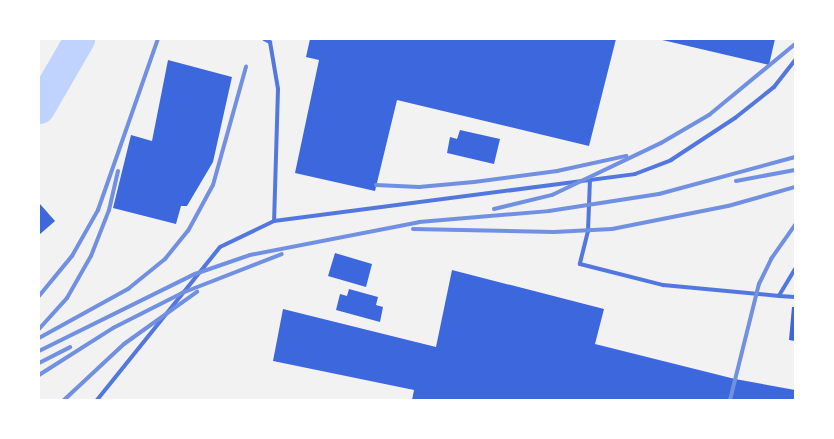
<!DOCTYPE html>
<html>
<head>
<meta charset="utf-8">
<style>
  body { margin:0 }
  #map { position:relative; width:834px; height:439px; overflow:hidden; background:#f2f2f2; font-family:Cabin,sans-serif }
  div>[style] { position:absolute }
  .river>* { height:31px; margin:-15.5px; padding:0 15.5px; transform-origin:15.5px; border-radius:15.5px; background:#bfd3fe }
  .building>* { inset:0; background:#3d67dc }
  .service>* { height:4px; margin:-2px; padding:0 2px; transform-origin:2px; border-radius:2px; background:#5277de }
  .rail>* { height:4px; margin:-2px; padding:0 2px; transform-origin:2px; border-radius:2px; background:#7290e2 }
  span { translate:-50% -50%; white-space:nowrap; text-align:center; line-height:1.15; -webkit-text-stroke:4.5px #fff; paint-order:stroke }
  .frame { position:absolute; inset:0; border:40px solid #fff; pointer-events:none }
</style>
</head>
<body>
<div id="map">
  <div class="river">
    <div style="left:39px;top:108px;width:80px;rotate:-59.9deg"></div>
  </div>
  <div class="building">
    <div style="clip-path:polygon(310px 39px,616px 39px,589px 146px,397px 100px,375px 191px,295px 173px,319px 60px,306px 57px)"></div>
    <div style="clip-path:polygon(658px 39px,775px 39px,769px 65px)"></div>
    <div style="clip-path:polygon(168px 60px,232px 77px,213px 162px,187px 206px,181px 206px,176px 224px,113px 208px,131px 135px,152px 141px)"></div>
    <div style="clip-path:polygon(460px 130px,500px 139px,494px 164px,447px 153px,450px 137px,457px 139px)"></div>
    <div style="clip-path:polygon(40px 204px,55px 221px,39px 235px,39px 205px)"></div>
    <div style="clip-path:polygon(335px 253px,372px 264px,366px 287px,328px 276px)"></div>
    <div style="clip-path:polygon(452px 270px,604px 309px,595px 344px,735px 379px,795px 390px,795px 400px,412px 400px,414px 390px,273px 361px,283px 309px,436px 347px)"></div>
    <div style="clip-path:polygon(349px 289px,378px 297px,376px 305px,383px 307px,380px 322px,336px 310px,340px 294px,347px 296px)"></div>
    <div style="clip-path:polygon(792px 307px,795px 307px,795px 341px,789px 340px)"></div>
  </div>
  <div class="service">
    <div style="left:264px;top:39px;width:7px;rotate:27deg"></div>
    <div style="left:270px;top:42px;width:48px;rotate:80.3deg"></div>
    <div style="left:278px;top:89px;width:132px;rotate:91.7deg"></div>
    <div style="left:590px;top:179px;width:52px;rotate:92.2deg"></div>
    <div style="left:588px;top:231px;width:34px;rotate:104deg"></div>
    <div style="left:580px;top:264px;width:86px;rotate:14.2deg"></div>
    <div style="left:663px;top:285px;width:117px;rotate:5.4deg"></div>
    <div style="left:795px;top:269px;width:31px;rotate:121deg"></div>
    <div style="left:779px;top:296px;width:16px;rotate:4deg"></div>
    <div style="left:97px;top:400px;width:196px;rotate:-51.2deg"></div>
    <div style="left:220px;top:247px;width:60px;rotate:-25.7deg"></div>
    <div style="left:274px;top:221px;width:364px;rotate:-7.4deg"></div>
    <div style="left:635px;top:174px;width:39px;rotate:-21deg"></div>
    <div style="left:671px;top:160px;width:77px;rotate:-33.3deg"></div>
    <div style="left:735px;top:118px;width:50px;rotate:-38.5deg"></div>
    <div style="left:774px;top:87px;width:34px;rotate:-52deg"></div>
  </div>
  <div class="rail">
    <div style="left:736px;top:181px;width:60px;rotate:-10.6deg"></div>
    <div style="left:376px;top:185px;width:43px;rotate:2.7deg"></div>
    <div style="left:419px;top:187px;width:55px;rotate:-5.2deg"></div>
    <div style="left:474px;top:182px;width:84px;rotate:-7.5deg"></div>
    <div style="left:557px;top:171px;width:71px;rotate:-12.3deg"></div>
    <div style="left:494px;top:209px;width:60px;rotate:-13.6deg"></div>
    <div style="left:552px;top:195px;width:121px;rotate:-25.5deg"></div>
    <div style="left:661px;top:143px;width:56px;rotate:-30.3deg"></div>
    <div style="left:709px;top:115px;width:112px;rotate:-39.5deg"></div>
    <div style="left:413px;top:229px;width:141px;rotate:1.2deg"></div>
    <div style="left:554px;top:232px;width:58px;rotate:-3deg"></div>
    <div style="left:612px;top:229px;width:118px;rotate:-11.2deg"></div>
    <div style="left:728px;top:206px;width:70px;rotate:-15.8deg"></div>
    <div style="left:39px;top:296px;width:52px;rotate:-50.5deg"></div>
    <div style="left:72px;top:256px;width:53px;rotate:-60.5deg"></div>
    <div style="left:98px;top:210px;width:181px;rotate:-70.7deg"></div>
    <div style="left:39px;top:329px;width:42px;rotate:-47.9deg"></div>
    <div style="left:67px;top:298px;width:48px;rotate:-60.3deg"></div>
    <div style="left:91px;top:256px;width:49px;rotate:-68.6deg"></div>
    <div style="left:109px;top:210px;width:40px;rotate:-77deg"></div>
    <div style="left:39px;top:338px;width:102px;rotate:-28.8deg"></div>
    <div style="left:128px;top:289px;width:48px;rotate:-39deg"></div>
    <div style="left:165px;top:259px;width:36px;rotate:-51deg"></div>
    <div style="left:188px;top:231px;width:52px;rotate:-61.5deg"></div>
    <div style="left:213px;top:185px;width:123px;rotate:-74.4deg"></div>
    <div style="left:39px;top:351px;width:174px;rotate:-26.3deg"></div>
    <div style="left:195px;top:274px;width:58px;rotate:-19.1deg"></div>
    <div style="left:250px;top:255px;width:172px;rotate:-11deg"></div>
    <div style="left:419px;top:222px;width:130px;rotate:-4.8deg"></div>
    <div style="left:549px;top:211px;width:111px;rotate:-8.8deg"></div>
    <div style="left:659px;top:194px;width:141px;rotate:-15.2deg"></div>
    <div style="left:39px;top:363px;width:35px;rotate:-27deg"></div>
    <div style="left:39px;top:375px;width:88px;rotate:-32.4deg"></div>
    <div style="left:113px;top:328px;width:77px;rotate:-26.9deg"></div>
    <div style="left:182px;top:293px;width:107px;rotate:-21.3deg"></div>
    <div style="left:64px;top:400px;width:82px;rotate:-43deg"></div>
    <div style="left:124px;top:344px;width:90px;rotate:-35.5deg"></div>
    <div style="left:730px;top:400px;width:120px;rotate:-76deg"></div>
    <div style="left:759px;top:284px;width:28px;rotate:-64deg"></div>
    <div style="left:771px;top:259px;width:42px;rotate:-54.8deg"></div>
  </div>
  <div class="frame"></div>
</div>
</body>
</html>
